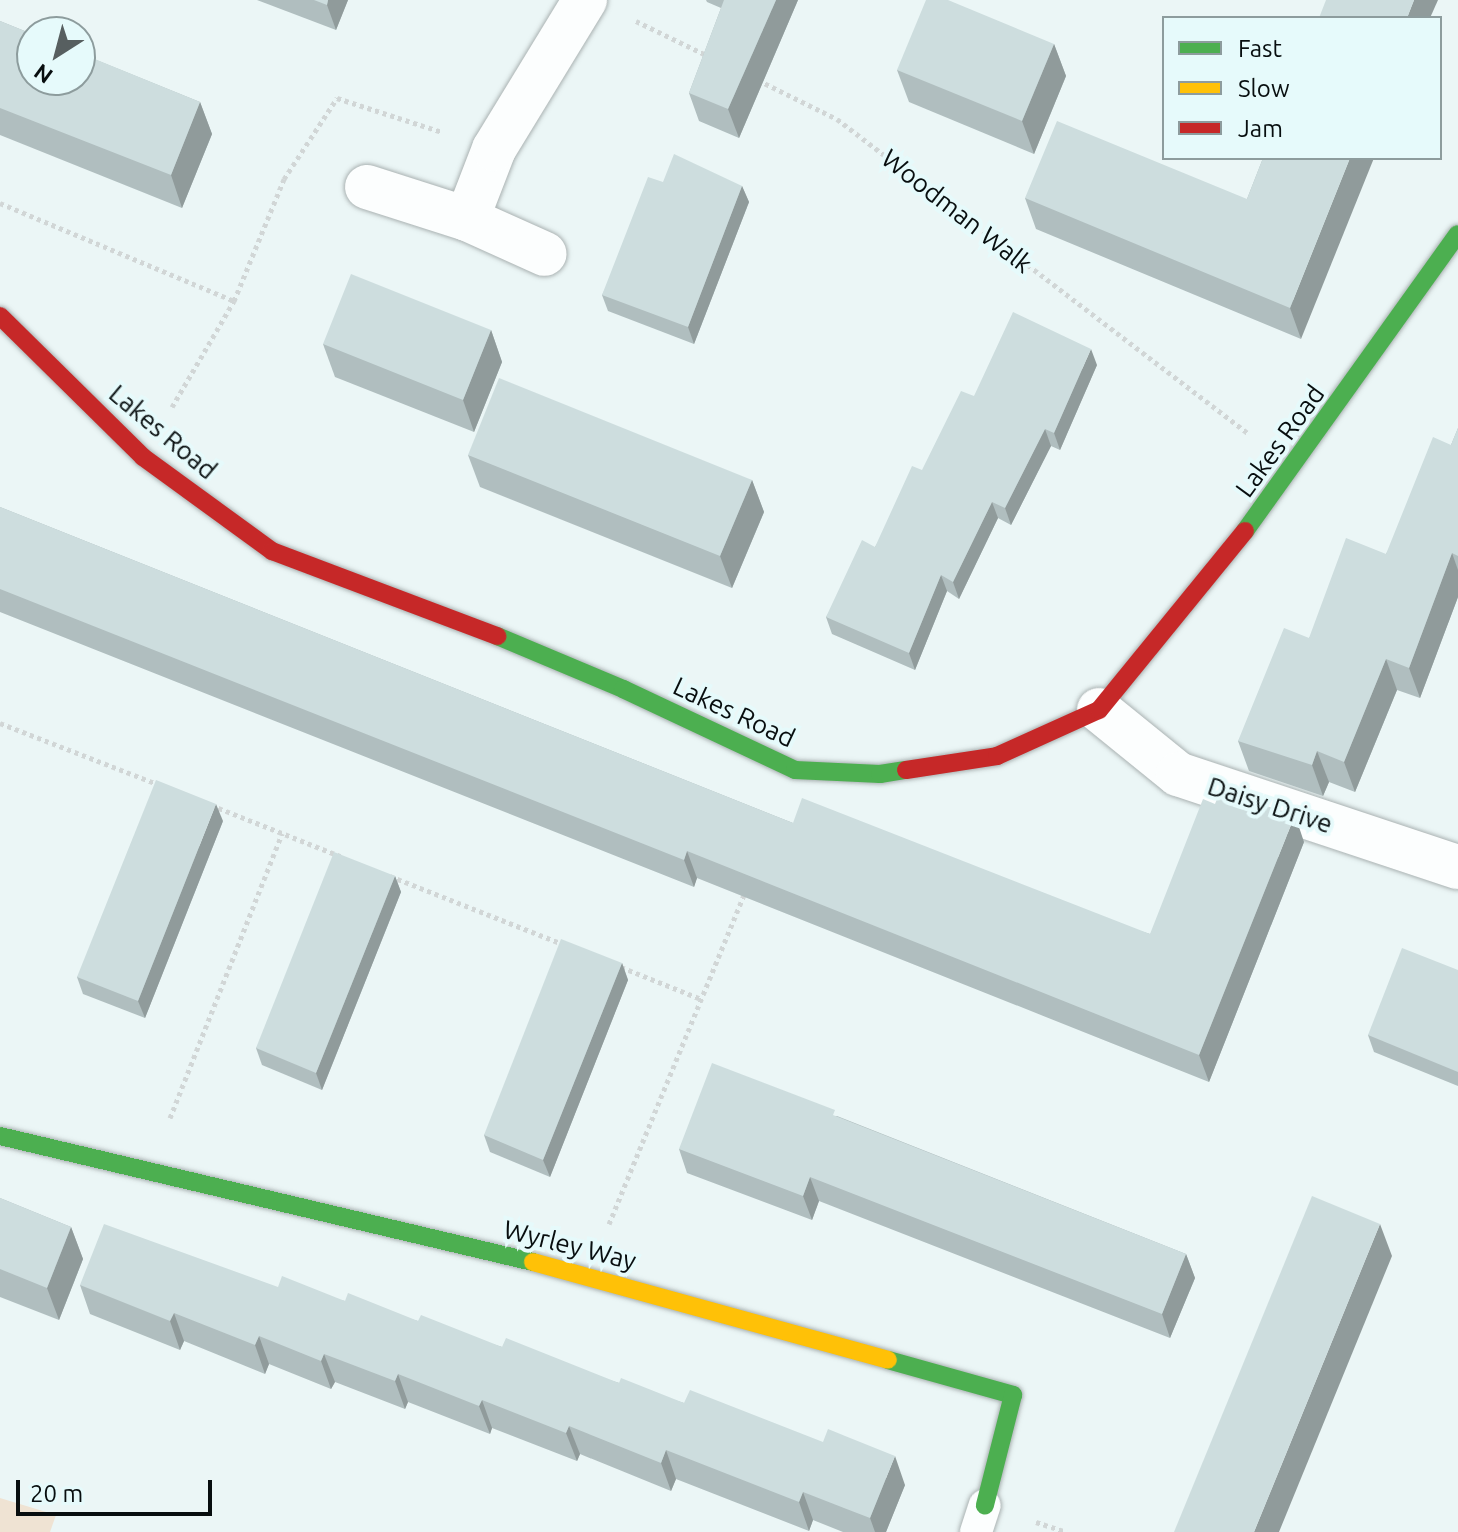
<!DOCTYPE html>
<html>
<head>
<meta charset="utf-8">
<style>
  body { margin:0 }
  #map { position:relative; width:1458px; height:1532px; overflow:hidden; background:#ebf6f6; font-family:Ubuntu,sans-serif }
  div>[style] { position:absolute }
  .green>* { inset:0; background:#efe3d3 }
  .path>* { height:5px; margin-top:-2.5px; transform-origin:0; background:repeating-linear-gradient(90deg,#d1d6d6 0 4px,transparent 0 8px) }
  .roads { filter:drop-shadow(0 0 2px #aab2b2) drop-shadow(0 0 2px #aab2b2) }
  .lane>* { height:32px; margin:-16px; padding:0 16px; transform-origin:16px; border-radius:16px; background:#fcfefe }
  .street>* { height:44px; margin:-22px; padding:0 22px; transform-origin:22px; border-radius:22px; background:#fcfefe }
  .fast>* { height:18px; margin:-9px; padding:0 9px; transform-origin:9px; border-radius:9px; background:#4caf50 }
  .slow>* { height:18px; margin:-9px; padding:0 9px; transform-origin:9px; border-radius:9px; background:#ffc107 }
  .jam>* { height:18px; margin:-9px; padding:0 9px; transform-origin:9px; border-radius:9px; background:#c62828 }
  .wall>* { inset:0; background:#b0bebf }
  .shaded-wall>* { inset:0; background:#909b9b }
  .building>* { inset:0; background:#cdddde }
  span { translate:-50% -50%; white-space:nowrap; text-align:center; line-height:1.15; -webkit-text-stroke:8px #e6fafb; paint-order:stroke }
  .street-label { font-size:26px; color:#080e0f }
  .legend { position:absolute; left:1162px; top:16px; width:280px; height:144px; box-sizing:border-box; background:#e6fafb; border:2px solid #8d9c9d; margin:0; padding:10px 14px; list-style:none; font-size:24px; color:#080e0f }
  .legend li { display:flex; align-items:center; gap:16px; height:40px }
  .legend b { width:40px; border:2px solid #8d9c9d }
  .north { position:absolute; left:16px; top:16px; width:80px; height:80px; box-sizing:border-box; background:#e6fafb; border:2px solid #8d9c9d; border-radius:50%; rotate:216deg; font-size:22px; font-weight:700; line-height:32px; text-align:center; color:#080e0f }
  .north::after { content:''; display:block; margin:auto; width:28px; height:36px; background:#575f60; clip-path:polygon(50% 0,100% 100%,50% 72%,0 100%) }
  .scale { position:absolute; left:16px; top:1480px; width:196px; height:36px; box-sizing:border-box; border:4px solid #080e0f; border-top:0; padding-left:10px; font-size:24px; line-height:28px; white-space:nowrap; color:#080e0f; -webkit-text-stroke:6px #e6fafb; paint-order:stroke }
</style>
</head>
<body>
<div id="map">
  <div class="green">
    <div style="clip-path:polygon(0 1498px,56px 1515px,50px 1532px,0 1532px)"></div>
  </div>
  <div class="path">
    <div style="left:636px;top:21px;width:82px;rotate:25.9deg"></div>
    <div style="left:758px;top:80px;width:88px;rotate:26.3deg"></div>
    <div style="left:837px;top:119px;width:519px;rotate:37.4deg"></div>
    <div style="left:0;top:203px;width:254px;rotate:22.7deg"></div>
    <div style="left:172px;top:407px;width:123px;rotate:-59.7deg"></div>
    <div style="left:234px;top:301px;width:132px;rotate:-67.7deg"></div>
    <div style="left:284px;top:179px;width:97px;rotate:-56.8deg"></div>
    <div style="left:337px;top:98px;width:110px;rotate:17.9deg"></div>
    <div style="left:0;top:723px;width:168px;rotate:21.2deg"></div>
    <div style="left:211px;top:805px;width:139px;rotate:21.6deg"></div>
    <div style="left:390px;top:876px;width:186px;rotate:21.5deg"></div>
    <div style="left:621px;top:967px;width:86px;rotate:21.8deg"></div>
    <div style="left:170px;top:1118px;width:306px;rotate:-68.5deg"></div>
    <div style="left:609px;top:1224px;width:358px;rotate:-67.7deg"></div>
    <div style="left:1036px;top:1522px;width:32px;rotate:18deg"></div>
  </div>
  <div class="roads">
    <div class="lane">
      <div style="left:976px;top:1532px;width:28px;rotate:-72deg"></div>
    </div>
    <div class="street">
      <div style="left:367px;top:187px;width:105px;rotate:17.7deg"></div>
      <div style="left:467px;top:219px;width:85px;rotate:24.2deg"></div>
      <div style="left:467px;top:219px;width:75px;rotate:-68.9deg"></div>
      <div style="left:494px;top:149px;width:175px;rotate:-58.6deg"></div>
      <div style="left:1099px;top:710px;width:102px;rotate:39deg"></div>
      <div style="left:1178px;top:774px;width:295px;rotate:18.4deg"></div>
    </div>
    <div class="fast">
      <div style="left:1245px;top:531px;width:365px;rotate:-54.4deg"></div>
      <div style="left:497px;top:636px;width:137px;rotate:22.8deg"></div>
      <div style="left:623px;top:689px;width:190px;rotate:25.2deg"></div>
      <div style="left:795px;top:770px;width:85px;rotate:2.7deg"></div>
      <div style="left:880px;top:774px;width:26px;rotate:-9deg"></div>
      <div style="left:0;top:1136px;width:548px;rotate:13.3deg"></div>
      <div style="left:888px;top:1360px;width:130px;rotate:15.6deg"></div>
      <div style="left:1013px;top:1395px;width:114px;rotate:104.3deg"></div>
    </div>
    <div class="slow">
      <div style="left:533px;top:1262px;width:368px;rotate:15.4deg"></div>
    </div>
    <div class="jam">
      <div style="left:0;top:316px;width:201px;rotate:44.6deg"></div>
      <div style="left:143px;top:457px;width:160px;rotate:36.1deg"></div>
      <div style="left:272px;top:551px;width:241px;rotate:20.7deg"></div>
      <div style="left:906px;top:770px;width:92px;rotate:-8.7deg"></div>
      <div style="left:997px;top:756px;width:112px;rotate:-24.3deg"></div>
      <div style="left:1099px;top:710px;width:231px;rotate:-50.8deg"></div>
    </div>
  </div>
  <div class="wall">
    <div style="clip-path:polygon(257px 0,348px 0,336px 30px)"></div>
    <div style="clip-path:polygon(706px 0,798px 0,739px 138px,699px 121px,689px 93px,721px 8px,707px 2px)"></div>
    <div style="clip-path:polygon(0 21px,200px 102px,212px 134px,182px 208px,0 135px)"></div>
    <div style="clip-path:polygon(1054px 44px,1066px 76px,1034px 154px,909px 102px,897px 70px)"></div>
    <div style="clip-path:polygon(1263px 158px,1301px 339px,1036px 229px,1025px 198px,1247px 199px)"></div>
    <div style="clip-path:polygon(663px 182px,742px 186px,749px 202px,694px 344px,608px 311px,602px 295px)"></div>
    <div style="clip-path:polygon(491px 330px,502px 362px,474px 432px,335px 377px,323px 344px)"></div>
    <div style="clip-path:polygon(1097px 365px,1060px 450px,1051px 446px,1011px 525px,998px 518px,959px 599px,947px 591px,915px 670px,832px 634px,826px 617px,875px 547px,974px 396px)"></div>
    <div style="clip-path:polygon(1458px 428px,1458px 597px,1420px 698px,1397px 690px,1355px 792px,1329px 782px,1323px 796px,1249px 771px,1238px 741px,1309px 638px,1386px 554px,1451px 445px)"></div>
    <div style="clip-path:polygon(468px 455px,752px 480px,764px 512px,732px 588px,480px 487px)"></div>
    <div style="clip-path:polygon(0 507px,793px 823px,1150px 934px,1304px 842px,1209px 1082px,697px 878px,694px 887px,0 612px)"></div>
    <div style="clip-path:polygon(223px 821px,145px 1018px,83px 994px,77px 977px)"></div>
    <div style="clip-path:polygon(395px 876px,401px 892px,322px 1090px,262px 1065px,256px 1048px)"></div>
    <div style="clip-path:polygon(622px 963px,628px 980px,550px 1177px,490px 1152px,484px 1135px)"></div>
    <div style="clip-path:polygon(1458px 970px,1458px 1086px,1374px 1052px,1368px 1035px)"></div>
    <div style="clip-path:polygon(837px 1116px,1186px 1254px,1195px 1278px,1170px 1338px,819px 1201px,812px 1220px,687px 1173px,679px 1149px)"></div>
    <div style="clip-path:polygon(0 1198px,71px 1227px,83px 1259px,59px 1320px,0 1297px)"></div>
    <div style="clip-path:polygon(80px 1285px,278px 1287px,345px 1301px,418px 1321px,684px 1403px,905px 1485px,886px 1532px,843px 1532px,813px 1520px,809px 1531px,676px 1479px,671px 1491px,580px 1454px,577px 1461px,492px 1428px,490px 1434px,408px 1402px,405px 1409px,335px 1382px,331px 1389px,269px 1364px,265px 1374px,184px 1341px,180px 1350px,90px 1314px)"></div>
  </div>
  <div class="shaded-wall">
    <div style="clip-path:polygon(328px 0,348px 0,336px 30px,327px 5px)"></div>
    <div style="clip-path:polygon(776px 0,798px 0,739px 138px,728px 109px)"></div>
    <div style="clip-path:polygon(1414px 0,1438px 0,1430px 18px,1407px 18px)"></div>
    <div style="clip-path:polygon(1054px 44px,1066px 76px,1034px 154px,1022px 121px)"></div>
    <div style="clip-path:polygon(200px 102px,212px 134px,182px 208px,171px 175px)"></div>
    <div style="clip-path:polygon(1350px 158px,1374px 158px,1301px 339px,1290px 308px)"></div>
    <div style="clip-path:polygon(742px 186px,749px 202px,694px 344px,688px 327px)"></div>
    <div style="clip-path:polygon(491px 330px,502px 362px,474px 432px,463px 400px)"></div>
    <div style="clip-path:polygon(1091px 349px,1097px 365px,1060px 450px,1054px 433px)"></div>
    <div style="clip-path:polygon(1045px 429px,1051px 446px,1011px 525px,1005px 508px)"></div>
    <div style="clip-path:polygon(752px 480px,764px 512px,732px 588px,720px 556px)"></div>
    <div style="clip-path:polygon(992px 502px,998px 518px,959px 599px,953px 582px)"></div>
    <div style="clip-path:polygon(1452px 553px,1458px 570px,1458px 597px,1420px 698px,1409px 668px)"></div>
    <div style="clip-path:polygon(941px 575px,947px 591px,915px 670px,909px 653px)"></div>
    <div style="clip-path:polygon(1386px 659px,1397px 690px,1355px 792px,1344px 762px)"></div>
    <div style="clip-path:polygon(1317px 751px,1329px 782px,1323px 796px,1312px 765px)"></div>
    <div style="clip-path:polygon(216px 804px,223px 821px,145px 1018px,138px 1001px)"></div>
    <div style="clip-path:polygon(1295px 815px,1304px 842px,1209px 1082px,1199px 1055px)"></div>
    <div style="clip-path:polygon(687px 851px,697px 878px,694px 887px,684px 860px)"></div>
    <div style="clip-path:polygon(395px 876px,401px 892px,322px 1090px,316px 1073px)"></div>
    <div style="clip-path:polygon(622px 963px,628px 980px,550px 1177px,543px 1160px)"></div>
    <div style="clip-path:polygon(810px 1177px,819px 1201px,812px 1220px,803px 1196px)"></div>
    <div style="clip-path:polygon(1380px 1224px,1392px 1256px,1279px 1532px,1254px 1532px)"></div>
    <div style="clip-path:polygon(71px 1227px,83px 1259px,59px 1320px,47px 1288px)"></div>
    <div style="clip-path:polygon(1186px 1254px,1195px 1278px,1170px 1338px,1162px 1314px)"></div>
    <div style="clip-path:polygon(174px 1313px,184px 1341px,180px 1350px,170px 1321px)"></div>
    <div style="clip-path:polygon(259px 1336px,269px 1364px,265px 1374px,255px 1345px)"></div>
    <div style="clip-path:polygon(324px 1354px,335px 1382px,331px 1389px,321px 1361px)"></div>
    <div style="clip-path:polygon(398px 1374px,408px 1402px,405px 1409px,395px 1381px)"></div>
    <div style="clip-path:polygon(482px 1400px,492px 1428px,490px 1434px,479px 1406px)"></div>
    <div style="clip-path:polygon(569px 1426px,580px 1454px,577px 1461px,566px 1433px)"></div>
    <div style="clip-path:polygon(666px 1450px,676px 1479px,671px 1491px,661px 1463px)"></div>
    <div style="clip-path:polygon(895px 1456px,905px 1485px,886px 1532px,875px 1532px,870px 1518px)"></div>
    <div style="clip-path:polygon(803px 1492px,813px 1520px,809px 1531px,799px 1502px)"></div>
  </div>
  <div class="building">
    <div style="clip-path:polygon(314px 0,328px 0,327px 5px)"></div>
    <div style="clip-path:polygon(724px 0,776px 0,728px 109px,689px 93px)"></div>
    <div style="clip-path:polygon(926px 0,948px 0,1054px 44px,1022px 121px,897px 70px)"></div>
    <div style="clip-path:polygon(1326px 0,1414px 0,1407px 18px,1319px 18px)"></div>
    <div style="clip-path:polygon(0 21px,32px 34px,32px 80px,80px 80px,80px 53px,200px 102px,171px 175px,0 108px)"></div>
    <div style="clip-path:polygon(1057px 121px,1247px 199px,1263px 158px,1350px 158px,1290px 308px,1025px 198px)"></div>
    <div style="clip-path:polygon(674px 154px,742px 186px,688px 327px,602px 295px,648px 177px,663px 182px)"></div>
    <div style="clip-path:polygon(351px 274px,491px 330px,463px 400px,323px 344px)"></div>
    <div style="clip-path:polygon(1013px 312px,1091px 349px,1054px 433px,1045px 429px,1005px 508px,992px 502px,953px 582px,941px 575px,909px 653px,826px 617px,862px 540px,875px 547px,912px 466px,922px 470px,961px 391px,974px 396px)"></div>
    <div style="clip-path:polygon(499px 378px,752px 480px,720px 556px,468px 455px)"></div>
    <div style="clip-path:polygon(1458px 428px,1458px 556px,1452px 553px,1409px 668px,1386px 659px,1344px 762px,1317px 751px,1312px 765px,1238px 741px,1284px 628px,1309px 638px,1346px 538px,1386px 554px,1433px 437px,1451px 445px)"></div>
    <div style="clip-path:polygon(0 507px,793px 823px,802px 798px,1150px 934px,1203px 799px,1215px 804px,1220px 791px,1295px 815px,1199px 1055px,687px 851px,684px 860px,0 589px)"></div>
    <div style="clip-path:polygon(156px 780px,216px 804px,138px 1001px,77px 977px)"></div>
    <div style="clip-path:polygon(334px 852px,395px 876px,316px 1073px,256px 1048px)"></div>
    <div style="clip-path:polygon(561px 939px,622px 963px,543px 1160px,484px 1135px)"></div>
    <div style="clip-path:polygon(1402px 948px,1458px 970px,1458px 1072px,1368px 1035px)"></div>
    <div style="clip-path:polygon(712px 1063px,835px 1110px,833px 1115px,1186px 1254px,1162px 1314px,810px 1177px,803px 1196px,679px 1149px)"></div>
    <div style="clip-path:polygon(1312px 1196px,1380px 1224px,1254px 1532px,1174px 1532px)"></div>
    <div style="clip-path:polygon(0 1198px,71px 1227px,47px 1288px,0 1269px)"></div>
    <div style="clip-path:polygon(104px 1224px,278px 1287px,282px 1276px,345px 1301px,348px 1293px,418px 1321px,421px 1315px,502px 1347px,506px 1338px,619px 1383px,621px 1378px,684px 1403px,690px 1390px,823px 1442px,828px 1429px,895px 1456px,870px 1518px,803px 1492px,799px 1502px,666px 1450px,661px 1463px,569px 1426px,566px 1433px,482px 1400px,479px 1406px,398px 1374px,395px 1381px,324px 1354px,321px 1361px,259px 1336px,255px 1345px,174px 1313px,170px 1321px,80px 1285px)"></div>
  </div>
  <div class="street-label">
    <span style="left:957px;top:211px;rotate:38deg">Woodman Walk</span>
    <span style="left:163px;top:432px;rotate:40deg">Lakes Road</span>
    <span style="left:1280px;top:441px;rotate:-54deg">Lakes Road</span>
    <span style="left:734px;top:712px;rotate:25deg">Lakes Road</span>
    <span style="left:1270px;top:805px;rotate:18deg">Daisy Drive</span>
    <span style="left:570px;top:1245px;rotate:14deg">Wyrley Way</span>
  </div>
  <ul class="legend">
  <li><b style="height:10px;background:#4caf50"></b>Fast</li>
  <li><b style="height:10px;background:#ffc107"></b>Slow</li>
  <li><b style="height:10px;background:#c62828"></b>Jam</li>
  </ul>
  <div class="north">N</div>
  <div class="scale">20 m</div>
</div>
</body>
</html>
